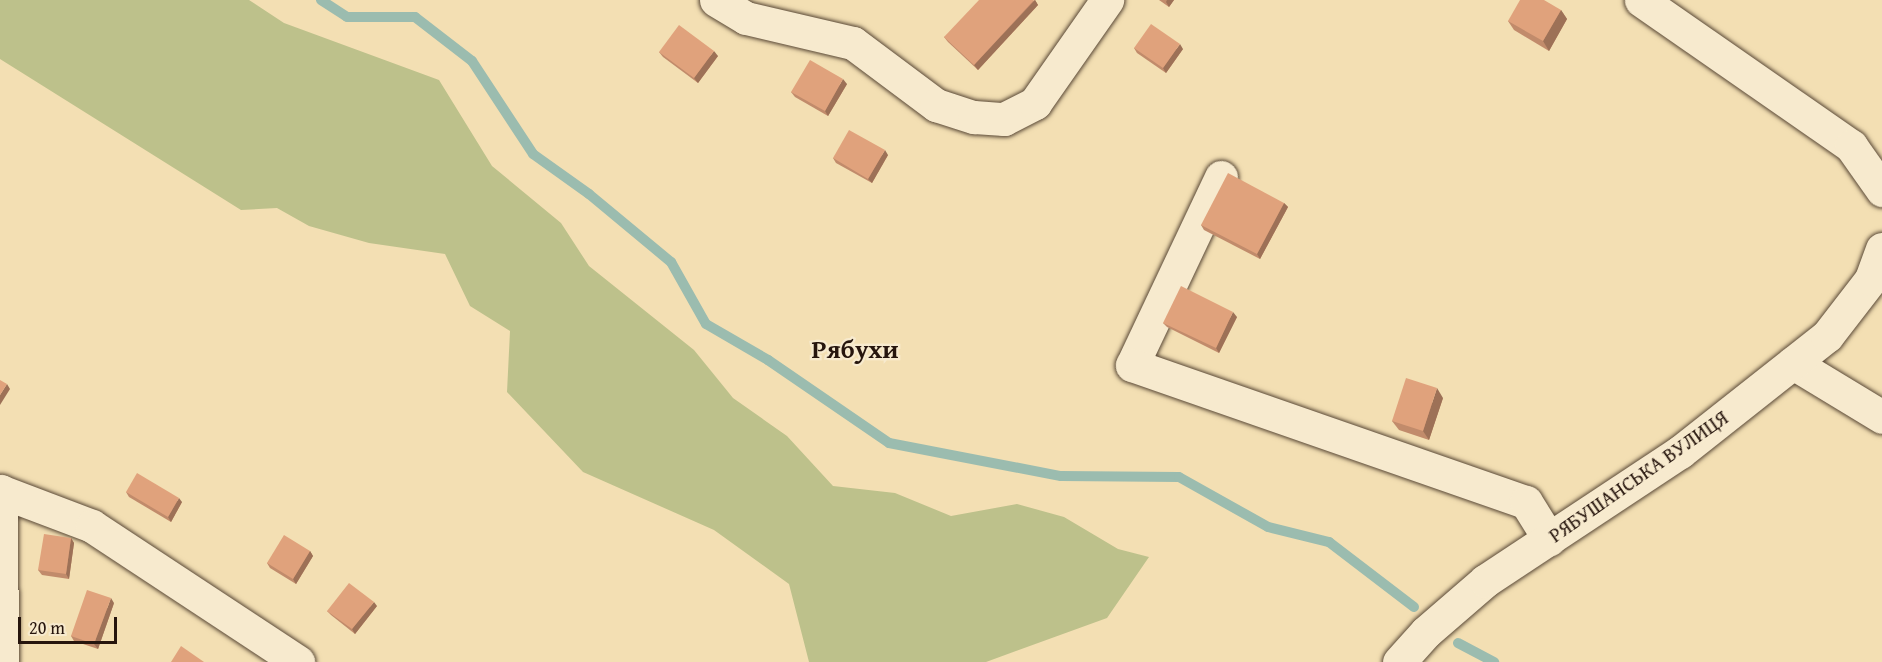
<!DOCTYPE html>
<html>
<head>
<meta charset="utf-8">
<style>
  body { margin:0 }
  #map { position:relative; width:1882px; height:662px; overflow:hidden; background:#f3dfb3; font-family:"Gentium Book Plus",serif }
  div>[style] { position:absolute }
  .green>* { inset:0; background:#bdc18b }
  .stream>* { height:10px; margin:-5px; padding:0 5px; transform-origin:5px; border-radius:5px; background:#9bbcaf }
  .roads { filter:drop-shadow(0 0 2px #594836) drop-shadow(0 0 2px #594836) }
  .minor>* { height:33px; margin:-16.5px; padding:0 16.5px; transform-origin:16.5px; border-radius:16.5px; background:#f7eace }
  .wall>* { inset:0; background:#c18b6b }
  .shaded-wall>* { inset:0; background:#9d7157 }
  .building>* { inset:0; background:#e0a27c }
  span { translate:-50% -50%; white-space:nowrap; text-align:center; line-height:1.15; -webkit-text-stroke:4.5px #f7eace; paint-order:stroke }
  .street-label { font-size:20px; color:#26150d }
  .district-label { font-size:26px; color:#26150d; font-weight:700 }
  .scale { position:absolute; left:18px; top:617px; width:99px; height:27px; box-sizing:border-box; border:3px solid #26150d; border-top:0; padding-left:8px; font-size:18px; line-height:21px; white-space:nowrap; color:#26150d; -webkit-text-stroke:4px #f7eace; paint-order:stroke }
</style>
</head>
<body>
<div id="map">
  <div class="green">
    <div style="clip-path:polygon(0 0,249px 0,284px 23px,439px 80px,492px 166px,561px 223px,589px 266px,694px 350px,733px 398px,787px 436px,833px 486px,895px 493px,951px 516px,1017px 504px,1064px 517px,1118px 549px,1149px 557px,1107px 618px,986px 662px,809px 662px,789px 584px,714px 530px,583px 472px,507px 392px,510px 331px,470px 306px,445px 254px,369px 243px,309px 226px,277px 208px,241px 210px,0 59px)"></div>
  </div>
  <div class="stream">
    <div style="left:321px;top:0;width:31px;rotate:33deg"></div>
    <div style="left:347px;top:17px;width:68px"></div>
    <div style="left:415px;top:17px;width:72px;rotate:37.7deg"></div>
    <div style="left:472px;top:61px;width:111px;rotate:56.7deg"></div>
    <div style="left:533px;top:154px;width:69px;rotate:35.5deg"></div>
    <div style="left:589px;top:194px;width:107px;rotate:39.7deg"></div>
    <div style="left:671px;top:262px;width:71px;rotate:60.6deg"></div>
    <div style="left:706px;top:324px;width:72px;rotate:30.1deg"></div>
    <div style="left:768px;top:360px;width:147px;rotate:34.4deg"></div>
    <div style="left:889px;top:443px;width:175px;rotate:10.9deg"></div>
    <div style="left:1061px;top:476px;width:118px;rotate:0.5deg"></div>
    <div style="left:1179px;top:477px;width:102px;rotate:29.3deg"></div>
    <div style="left:1268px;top:527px;width:63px;rotate:13.8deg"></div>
    <div style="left:1329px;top:542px;width:107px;rotate:37.4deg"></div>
    <div style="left:1458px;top:643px;width:41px;rotate:27.8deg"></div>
  </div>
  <div class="roads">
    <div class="minor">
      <div style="left:716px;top:0;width:35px;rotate:31deg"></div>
      <div style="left:746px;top:18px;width:110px;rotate:13.2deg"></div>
      <div style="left:853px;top:43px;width:104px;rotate:36.8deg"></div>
      <div style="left:936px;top:105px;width:40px;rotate:18deg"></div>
      <div style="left:974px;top:117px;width:30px;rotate:4deg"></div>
      <div style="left:1004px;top:119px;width:35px;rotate:-27deg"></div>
      <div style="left:1035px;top:103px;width:126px;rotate:-55deg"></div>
      <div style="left:1641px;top:0;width:256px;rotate:34.8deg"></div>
      <div style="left:1851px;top:146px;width:54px;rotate:54.8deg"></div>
      <div style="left:1221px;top:177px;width:208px;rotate:115.3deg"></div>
      <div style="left:1132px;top:365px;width:417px;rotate:19.2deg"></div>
      <div style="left:1526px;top:502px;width:44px;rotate:58.1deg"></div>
      <div style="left:1793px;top:363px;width:104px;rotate:31.2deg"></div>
      <div style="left:0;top:491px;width:98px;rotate:20.8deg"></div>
      <div style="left:92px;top:526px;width:247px;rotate:33.4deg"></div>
      <div style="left:1px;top:491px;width:171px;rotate:89.7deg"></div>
      <div style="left:1399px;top:662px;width:40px;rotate:-48deg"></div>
      <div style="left:1426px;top:632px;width:78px;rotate:-40.8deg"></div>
      <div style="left:1485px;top:581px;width:234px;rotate:-33.5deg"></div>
      <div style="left:1680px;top:452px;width:187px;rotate:-38.3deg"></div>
      <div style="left:1827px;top:336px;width:72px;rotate:-52.3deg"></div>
      <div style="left:1871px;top:279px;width:32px;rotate:-70deg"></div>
    </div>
  </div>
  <div class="wall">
    <div style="clip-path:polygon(1035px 0,1038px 5px,978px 70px,948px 42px,944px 37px)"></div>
    <div style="clip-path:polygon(1159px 0,1174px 0,1169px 7px)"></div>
    <div style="clip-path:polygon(1561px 10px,1567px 19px,1549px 51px,1514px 30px,1508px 21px)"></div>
    <div style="clip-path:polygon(1134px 48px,1183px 49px,1166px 73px,1137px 53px)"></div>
    <div style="clip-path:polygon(659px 52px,718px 56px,698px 83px,663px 57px)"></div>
    <div style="clip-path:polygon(847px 84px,828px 116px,795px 97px,791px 92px)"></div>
    <div style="clip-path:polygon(888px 155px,872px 183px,836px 163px,833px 158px)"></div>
    <div style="clip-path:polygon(1284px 203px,1288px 207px,1260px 259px,1204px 230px,1201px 225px)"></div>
    <div style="clip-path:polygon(1237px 317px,1219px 353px,1167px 327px,1163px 323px)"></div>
    <div style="clip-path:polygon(1443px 398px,1429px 440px,1399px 430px,1392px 421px)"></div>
    <div style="clip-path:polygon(126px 492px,182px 502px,171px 522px,129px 497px)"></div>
    <div style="clip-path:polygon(71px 538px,74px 543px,69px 579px,42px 575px,38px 570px)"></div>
    <div style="clip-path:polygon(310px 551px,313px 556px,296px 584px,270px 568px,267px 563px)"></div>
    <div style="clip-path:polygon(114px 603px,98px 649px,74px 641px,71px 636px)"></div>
    <div style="clip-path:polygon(377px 606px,355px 634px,331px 615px,327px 611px)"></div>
  </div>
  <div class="shaded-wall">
    <div style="clip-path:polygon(1035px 0,1038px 5px,978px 70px,974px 65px)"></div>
    <div style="clip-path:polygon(1167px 0,1174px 0,1169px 7px,1166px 2px)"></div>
    <div style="clip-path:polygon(1561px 10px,1567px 19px,1549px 51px,1543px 41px)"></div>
    <div style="clip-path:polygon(1180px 44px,1183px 49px,1166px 73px,1163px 68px)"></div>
    <div style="clip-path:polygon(714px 51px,718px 56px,698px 83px,694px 78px)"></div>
    <div style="clip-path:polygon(843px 79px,847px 84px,828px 116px,825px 111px)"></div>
    <div style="clip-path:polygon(885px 150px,888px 155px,872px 183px,868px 179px)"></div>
    <div style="clip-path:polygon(1284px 203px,1288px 207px,1260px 259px,1257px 254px)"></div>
    <div style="clip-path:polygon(1233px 312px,1237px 317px,1219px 353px,1216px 348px)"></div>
    <div style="clip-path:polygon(7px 384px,10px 389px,0 405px,0 395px)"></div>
    <div style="clip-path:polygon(1437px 388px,1443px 398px,1429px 440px,1423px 431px)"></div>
    <div style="clip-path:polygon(179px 498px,182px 502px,171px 522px,168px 517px)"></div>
    <div style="clip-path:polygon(71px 538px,74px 543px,69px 579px,66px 574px)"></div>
    <div style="clip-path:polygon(310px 551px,313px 556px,296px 584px,293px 579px)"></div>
    <div style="clip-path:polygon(111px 598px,114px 603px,98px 649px,94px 644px)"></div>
    <div style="clip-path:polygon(374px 602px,377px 606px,355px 634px,352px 629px)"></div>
  </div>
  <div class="building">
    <div style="clip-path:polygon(979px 0,1034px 0,974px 65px,944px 37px)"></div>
    <div style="clip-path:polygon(1520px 0,1544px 0,1561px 10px,1543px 41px,1508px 21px)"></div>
    <div style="clip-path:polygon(1151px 24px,1180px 44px,1163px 68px,1134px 48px)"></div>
    <div style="clip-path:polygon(679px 25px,714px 51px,694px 78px,659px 52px)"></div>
    <div style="clip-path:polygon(810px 60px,843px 79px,825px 111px,791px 92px)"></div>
    <div style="clip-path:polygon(849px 130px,885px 150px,868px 179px,833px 158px)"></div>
    <div style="clip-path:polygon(1228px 173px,1284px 203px,1257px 254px,1201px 225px)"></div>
    <div style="clip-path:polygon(1181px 286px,1233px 312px,1216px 348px,1163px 323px)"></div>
    <div style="clip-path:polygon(1406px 378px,1437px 388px,1423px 431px,1392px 421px)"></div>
    <div style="clip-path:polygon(0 380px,7px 384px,0 395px)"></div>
    <div style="clip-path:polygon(137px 473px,179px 498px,168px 517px,126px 492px)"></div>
    <div style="clip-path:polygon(44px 534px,71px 538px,66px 574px,38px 570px)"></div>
    <div style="clip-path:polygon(284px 535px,310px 551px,293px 579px,267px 563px)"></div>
    <div style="clip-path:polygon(349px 583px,374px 602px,352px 629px,327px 611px)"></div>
    <div style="clip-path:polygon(87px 590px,111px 598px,94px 644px,71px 636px)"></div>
    <div style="clip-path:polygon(181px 646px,204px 662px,171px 662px)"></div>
  </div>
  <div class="street-label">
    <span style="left:1638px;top:476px;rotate:-35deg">РЯБУШАНСЬКА ВУЛИЦЯ</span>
  </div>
  <div class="district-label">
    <span style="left:855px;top:349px">Рябухи</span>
  </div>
  <div class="scale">20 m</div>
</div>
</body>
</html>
